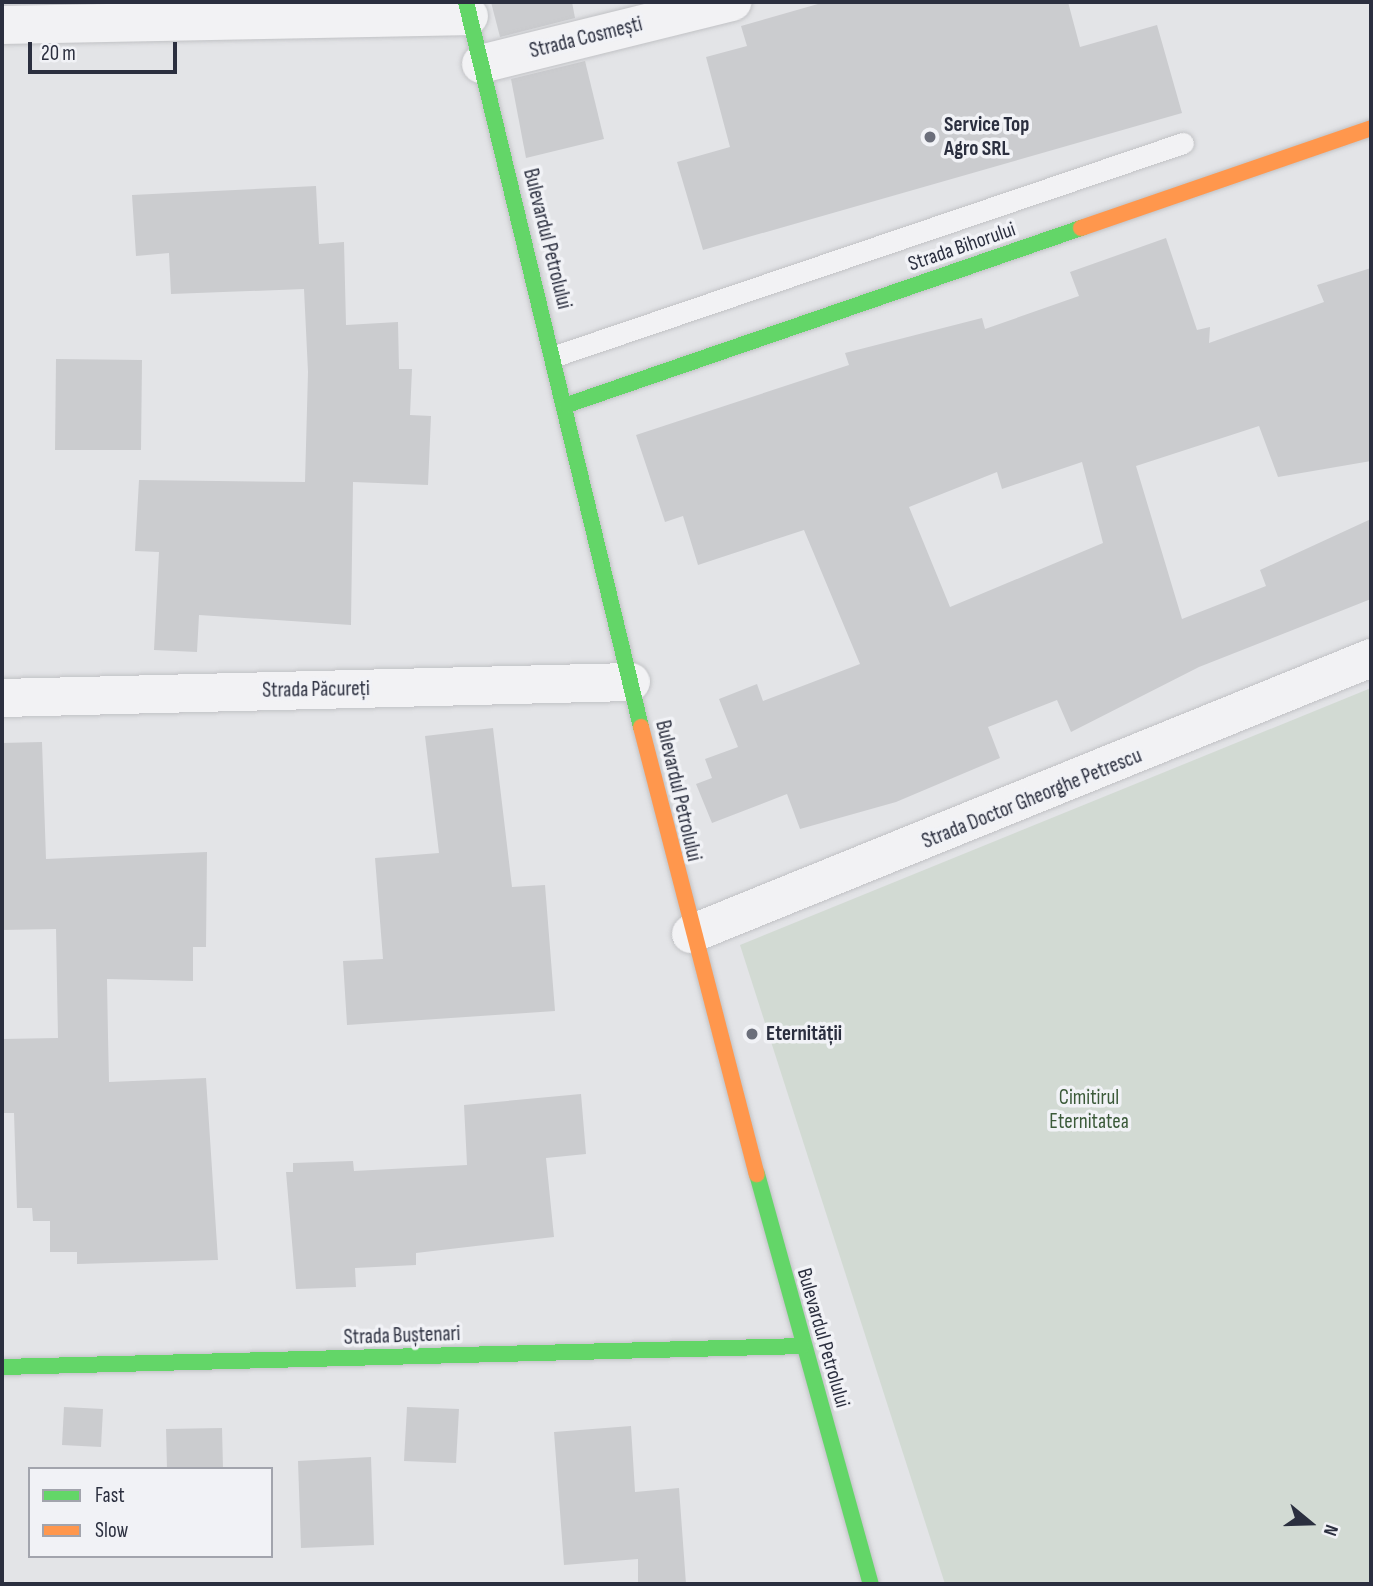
<!DOCTYPE html>
<html>
<head>
<meta charset="utf-8">
<style>
  body { margin:0 }
  #map { position:relative; width:1373px; height:1586px; overflow:hidden; background:#e3e4e7; font-family:"Sofia Sans Condensed",sans-serif }
  div>[style] { position:absolute }
  .green>* { inset:0; background:#d2dad3 }
  .building>* { inset:0; background:#cbcccf }
  .roads { filter:drop-shadow(0 0 2px #c1c2c5) drop-shadow(0 0 2px #c1c2c5) }
  .lane>* { height:21px; margin:-10.5px; padding:0 10.5px; transform-origin:10.5px; border-radius:10.5px; background:#f2f2f4 }
  .street>* { height:38px; margin:-19px; padding:0 19px; transform-origin:19px; border-radius:19px; background:#f2f2f4 }
  .fast>* { height:16px; margin:-8px; padding:0 8px; transform-origin:8px; border-radius:8px; background:#63d668 }
  .slow>* { height:16px; margin:-8px; padding:0 8px; transform-origin:8px; border-radius:8px; background:#ff974d }
  .dots>* { width:19px; height:19px; translate:-50% -50%; box-sizing:border-box; border:4px solid #f1f2f6; border-radius:50% }
  span { translate:-50% -50%; white-space:nowrap; text-align:center; line-height:1.15; -webkit-text-stroke:7px #f1f2f6; paint-order:stroke }
  .street-label { font-size:21px; color:#2b2f3f }
  .poi-label { font-size:21px; color:#2b2f3f; font-weight:700 }
  .left { translate:0 -50%; text-align:left }
  .park-label { font-size:21px; color:#3b5a39 }
  .frame { position:absolute; inset:0; border:4px solid #2b2f3f; pointer-events:none }
  .legend { position:absolute; left:28px; top:1467px; width:245px; height:91px; box-sizing:border-box; background:#f1f2f6; border:2px solid #a2a4ad; margin:0; padding:9px 12px; list-style:none; font-size:21px; color:#2b2f3f }
  .legend li { display:flex; align-items:center; gap:14px; height:35px }
  .legend b { width:35px; border:2px solid #a2a4ad }
  .north { position:absolute; left:1275px; top:1488px; width:70px; height:70px; -webkit-text-stroke:5px #f1f2f6; paint-order:stroke; rotate:109deg; font-size:19px; font-weight:700; line-height:28px; text-align:center; color:#2b2f3f }
  .north::after { content:''; display:block; margin:auto; width:24px; height:32px; background:#2b2f3f; clip-path:polygon(50% 0,100% 100%,50% 72%,0 100%) }
  .scale { position:absolute; left:28px; top:42px; width:149px; height:32px; box-sizing:border-box; border:4px solid #2b2f3f; border-top:0; padding-left:9px; font-size:21px; line-height:24px; white-space:nowrap; color:#2b2f3f; -webkit-text-stroke:5px #f1f2f6; paint-order:stroke }
</style>
</head>
<body>
<div id="map">
  <div class="green">
    <div style="clip-path:polygon(1371px 688px,1371px 1584px,945px 1584px,740px 945px)"></div>
  </div>
  <div class="building">
    <div style="clip-path:polygon(491px 2px,572px 2px,575px 18px,500px 37px)"></div>
    <div style="clip-path:polygon(825px 2px,1068px 2px,1080px 47px,1157px 25px,1182px 113px,703px 250px,677px 162px,730px 147px,706px 57px,747px 46px,741px 26px)"></div>
    <div style="clip-path:polygon(585px 61px,604px 139px,526px 158px,511px 79px)"></div>
    <div style="clip-path:polygon(316px 186px,319px 244px,344px 242px,346px 325px,398px 322px,399px 369px,412px 369px,410px 415px,431px 416px,428px 485px,353px 482px,351px 625px,199px 615px,197px 652px,154px 650px,159px 552px,135px 551px,139px 480px,305px 482px,308px 372px,304px 289px,171px 294px,169px 253px,136px 256px,132px 195px)"></div>
    <div style="clip-path:polygon(evenodd,1166px 238px,1197px 330px,1210px 327px,1209px 343px,1324px 302px,1317px 285px,1371px 268px,1371px 461px,1278px 477px,1259px 426px,1136px 466px,1182px 619px,1266px 586px,1260px 570px,1371px 519px,1371px 599px,1199px 667px,1071px 732px,1057px 700px,988px 727px,1000px 758px,896px 802px,800px 829px,787px 794px,712px 823px,696px 784px,712px 778px,705px 759px,738px 747px,719px 699px,757px 684px,763px 701px,860px 664px,804px 530px,698px 565px,683px 516px,665px 522px,636px 435px,849px 365px,845px 353px,982px 318px,985px 329px,1079px 296px,1070px 272px,1166px 238px,1082px 462px,1103px 543px,950px 607px,909px 507px,997px 472px,1002px 489px,1082px 462px)"></div>
    <div style="clip-path:polygon(56px 359px,142px 360px,141px 450px,55px 450px)"></div>
    <div style="clip-path:polygon(493px 728px,512px 887px,545px 885px,555px 1011px,347px 1025px,343px 961px,383px 959px,375px 858px,439px 853px,425px 736px)"></div>
    <div style="clip-path:polygon(42px 742px,46px 859px,207px 852px,206px 947px,193px 947px,193px 981px,107px 979px,108px 1036px,109px 1082px,206px 1078px,218px 1260px,77px 1264px,77px 1252px,50px 1252px,50px 1221px,33px 1221px,32px 1208px,17px 1208px,14px 1113px,2px 1113px,2px 1039px,58px 1038px,56px 929px,2px 930px,2px 743px)"></div>
    <div style="clip-path:polygon(581px 1094px,586px 1154px,546px 1158px,554px 1237px,416px 1253px,416px 1265px,355px 1268px,356px 1287px,296px 1289px,286px 1172px,293px 1172px,293px 1163px,353px 1161px,354px 1171px,467px 1165px,464px 1105px)"></div>
    <div style="clip-path:polygon(64px 1407px,103px 1409px,101px 1447px,62px 1445px)"></div>
    <div style="clip-path:polygon(407px 1407px,459px 1409px,456px 1463px,404px 1461px)"></div>
    <div style="clip-path:polygon(631px 1426px,635px 1492px,679px 1488px,686px 1584px,638px 1584px,638px 1559px,564px 1565px,554px 1432px)"></div>
    <div style="clip-path:polygon(222px 1428px,223px 1469px,167px 1469px,166px 1429px)"></div>
    <div style="clip-path:polygon(371px 1457px,374px 1545px,301px 1548px,298px 1461px)"></div>
  </div>
  <div class="roads">
    <div class="lane">
      <div style="left:555px;top:356px;width:663px;rotate:-18.74deg"></div>
    </div>
    <div class="street">
      <div style="left:2px;top:25px;width:467px;rotate:-1.1deg"></div>
      <div style="left:481px;top:64px;width:259px;rotate:-13.9deg"></div>
      <div style="left:2px;top:698px;width:629px;rotate:-1.46deg"></div>
      <div style="left:691px;top:934px;width:734px;rotate:-22.09deg"></div>
    </div>
    <div class="fast">
      <div style="left:466px;top:2px;width:746px;rotate:76.43deg"></div>
      <div style="left:567px;top:405px;width:544px;rotate:-19deg"></div>
      <div style="left:757px;top:1174px;width:426px;rotate:74.5deg"></div>
      <div style="left:2px;top:1367px;width:800px;rotate:-1.5deg"></div>
    </div>
    <div class="slow">
      <div style="left:1081px;top:228px;width:307px;rotate:-19deg"></div>
      <div style="left:641px;top:727px;width:462px;rotate:75.5deg"></div>
    </div>
  </div>
  <div class="dots">
    <div style="left:930px;top:137px;background:#6b6e7a"></div>
    <div style="left:752px;top:1034px;background:#6b6e7a"></div>
  </div>
  <div class="street-label">
    <span style="left:586px;top:38px;rotate:-14deg">Strada Cosmești</span>
    <span style="left:547px;top:239px;rotate:76deg">Bulevardul Petrolului</span>
    <span style="left:962px;top:247px;rotate:-19deg">Strada Bihorului</span>
    <span style="left:316px;top:690px;rotate:-1deg">Strada Păcureți</span>
    <span style="left:678px;top:791px;rotate:77deg">Bulevardul Petrolului</span>
    <span style="left:1032px;top:799px;rotate:-22deg">Strada Doctor Gheorghe Petrescu</span>
    <span style="left:402px;top:1336px;rotate:-2deg">Strada Buștenari</span>
    <span style="left:823px;top:1338px;rotate:74deg">Bulevardul Petrolului</span>
  </div>
  <div class="poi-label">
    <span class="left" style="left:944px;top:137px">Service Top<br>Agro SRL</span>
    <span class="left" style="left:766px;top:1034px">Eternității</span>
  </div>
  <div class="park-label">
    <span style="left:1089px;top:1110px">Cimitirul<br>Eternitatea</span>
  </div>
  <div class="frame"></div>
  <ul class="legend">
  <li><b style="height:9px;background:#63d668"></b>Fast</li>
  <li><b style="height:9px;background:#ff974d"></b>Slow</li>
  </ul>
  <div class="north">N</div>
  <div class="scale">20 m</div>
</div>
</body>
</html>
